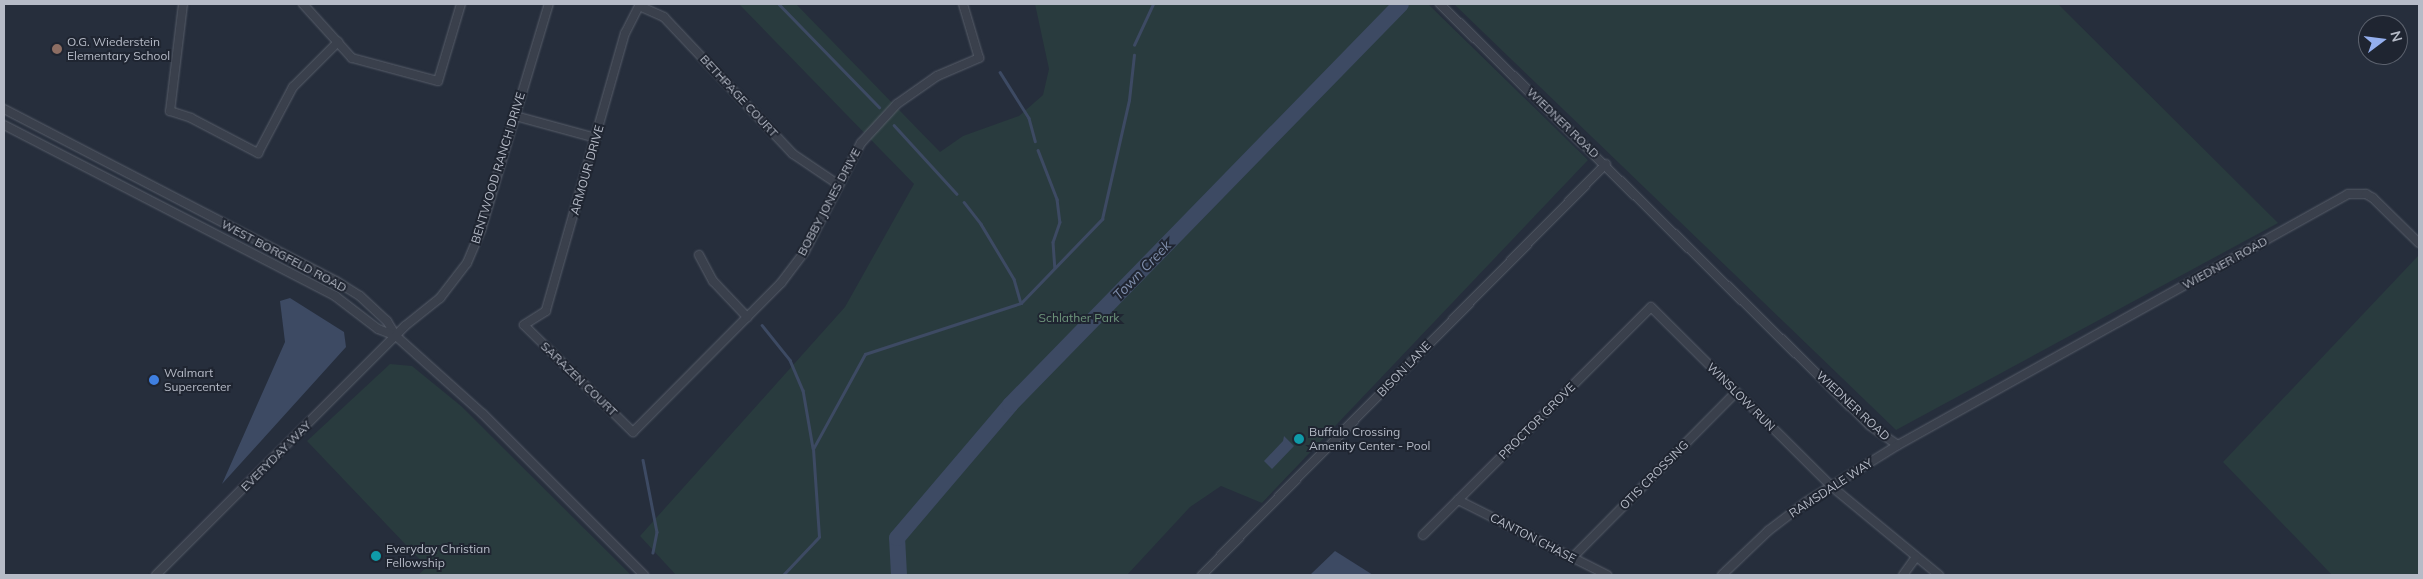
<!DOCTYPE html>
<html>
<head>
<meta charset="utf-8">
<style>
  body { margin:0 }
  #map { position:relative; width:2423px; height:579px; overflow:hidden; background:#262e3c; font-family:Mulish,sans-serif }
  div>[style] { position:absolute }
  .green>* { inset:0; background:#293b3e }
  .water>* { inset:0; background:#3d4a63 }
  .stream>* { height:2.5px; margin:-1.25px; padding:0 1.25px; transform-origin:1.25px; border-radius:1.25px; background:#3d4a63 }
  .river>* { height:16px; margin:-8px; padding:0 8px; transform-origin:8px; border-radius:8px; background:#3d4a63 }
  .roads { filter:drop-shadow(0 0 1px #585e6a) drop-shadow(0 0 1px #585e6a) }
  .street>* { height:8px; margin:-4px; padding:0 4px; transform-origin:4px; border-radius:4px; background:#3a404c }
  .dots>* { width:14px; height:14px; translate:-50% -50%; box-sizing:border-box; border:2px solid #1f2531; border-radius:50% }
  span { translate:-50% -50%; white-space:nowrap; text-align:center; line-height:1.15; -webkit-text-stroke:4px #1f2531; paint-order:stroke }
  .poi-label { font-size:12px; color:#b6bbc7 }
  .left { translate:0 -50%; text-align:left }
  .street-label { font-size:12px; color:#b6bbc7 }
  .park-label { font-size:12px; color:#6f967c }
  .water-label { font-size:14px; color:#808fac; font-style:italic }
  .frame { position:absolute; inset:0; border:5px solid #b6bbc7; pointer-events:none }
  .north { position:absolute; left:2358px; top:15px; width:50px; height:50px; box-sizing:border-box; background:#1f2531; border:1px solid #5b616d; border-radius:50%; rotate:75deg; font-size:14px; font-weight:700; line-height:20px; text-align:center; color:#b6bbc7 }
  .north::after { content:''; display:block; margin:auto; width:18px; height:22px; background:#94afee; clip-path:polygon(50% 0,100% 100%,50% 72%,0 100%) }
</style>
</head>
<body>
<div id="map">
  <div class="green">
    <div style="clip-path:polygon(739px 4px,796px 4px,940px 152px,963px 136px,1019px 116px,1043px 95px,1049px 69px,1035px 4px,1428px 4px,1588px 160px,1262px 503px,1221px 486px,1190px 507px,1127px 575px,676px 575px,640px 536px,845px 307px,914px 184px)"></div>
    <div style="clip-path:polygon(1454px 4px,2058px 4px,2278px 223px,1896px 430px)"></div>
    <div style="clip-path:polygon(2418px 256px,2419px 575px,2332px 575px,2223px 462px)"></div>
    <div style="clip-path:polygon(390px 364px,412px 366px,461px 406px,631px 575px,418px 575px,427px 567px,307px 441px)"></div>
  </div>
  <div class="water">
    <div style="clip-path:polygon(290px 298px,344px 332px,346px 347px,222px 484px,285px 342px,280px 301px)"></div>
    <div style="clip-path:polygon(1284px 436px,1294px 446px,1272px 469px,1264px 461px,1283px 441px)"></div>
    <div style="clip-path:polygon(1335px 551px,1373px 575px,1310px 575px)"></div>
  </div>
  <div class="stream">
    <div style="left:779px;top:4px;width:144px;rotate:45.8deg"></div>
    <div style="left:1134px;top:45px;width:45px;rotate:-65.1deg"></div>
    <div style="left:1000px;top:72px;width:54px;rotate:57.8deg"></div>
    <div style="left:1029px;top:118px;width:24px;rotate:75deg"></div>
    <div style="left:894px;top:125px;width:93px;rotate:47.6deg"></div>
    <div style="left:1038px;top:150px;width:53px;rotate:68.8deg"></div>
    <div style="left:1057px;top:199px;width:23px;rotate:83deg"></div>
    <div style="left:1060px;top:222px;width:21px;rotate:109deg"></div>
    <div style="left:1053px;top:242px;width:26px;rotate:86deg"></div>
    <div style="left:964px;top:202px;width:28px;rotate:52deg"></div>
    <div style="left:981px;top:224px;width:64px;rotate:59deg"></div>
    <div style="left:1014px;top:279px;width:25px;rotate:74deg"></div>
    <div style="left:762px;top:325px;width:45px;rotate:51.3deg"></div>
    <div style="left:790px;top:360px;width:33px;rotate:67deg"></div>
    <div style="left:803px;top:390px;width:59px;rotate:80.2deg"></div>
    <div style="left:643px;top:460px;width:73px;rotate:79deg"></div>
    <div style="left:657px;top:532px;width:21px;rotate:101deg"></div>
    <div style="left:783px;top:575px;width:52px;rotate:-46.5deg"></div>
    <div style="left:819px;top:537px;width:88px;rotate:-93.9deg"></div>
    <div style="left:813px;top:449px;width:108px;rotate:-61.3deg"></div>
    <div style="left:865px;top:354px;width:164px;rotate:-18.1deg"></div>
    <div style="left:1021px;top:303px;width:117px;rotate:-46deg"></div>
    <div style="left:1102px;top:219px;width:122px;rotate:-77.2deg"></div>
    <div style="left:1129px;top:100px;width:45px;rotate:-83.7deg"></div>
  </div>
  <div class="river">
    <div style="left:899px;top:575px;width:37px;rotate:-93deg"></div>
    <div style="left:897px;top:538px;width:175px;rotate:-49.6deg"></div>
    <div style="left:1010px;top:405px;width:560px;rotate:-45.72deg"></div>
  </div>
  <div class="roads">
    <div class="street">
      <div style="left:183px;top:4px;width:108px;rotate:96.9deg"></div>
      <div style="left:170px;top:111px;width:22px;rotate:18deg"></div>
      <div style="left:191px;top:118px;width:76px;rotate:27.6deg"></div>
      <div style="left:258px;top:153px;width:75px;rotate:-62.1deg"></div>
      <div style="left:293px;top:87px;width:64px;rotate:-45deg"></div>
      <div style="left:303px;top:4px;width:73px;rotate:47.8deg"></div>
      <div style="left:352px;top:58px;width:89px;rotate:15deg"></div>
      <div style="left:438px;top:81px;width:80px;rotate:-73.4deg"></div>
      <div style="left:1440px;top:4px;width:601px;rotate:44.46deg"></div>
      <div style="left:1869px;top:425px;width:35px;rotate:35deg"></div>
      <div style="left:1898px;top:445px;width:515px;rotate:-29.15deg"></div>
      <div style="left:2348px;top:194px;width:18px"></div>
      <div style="left:2366px;top:194px;width:8px;rotate:30deg"></div>
      <div style="left:2373px;top:198px;width:64px;rotate:44.4deg"></div>
      <div style="left:4px;top:109px;width:374px;rotate:27.4deg"></div>
      <div style="left:336px;top:281px;width:28px;rotate:32deg"></div>
      <div style="left:360px;top:296px;width:37px;rotate:43deg"></div>
      <div style="left:387px;top:321px;width:17px;rotate:59deg"></div>
      <div style="left:515px;top:116px;width:84px;rotate:15.2deg"></div>
      <div style="left:4px;top:125px;width:373px;rotate:27.3deg"></div>
      <div style="left:335px;top:296px;width:54px;rotate:37.5deg"></div>
      <div style="left:378px;top:329px;width:19px;rotate:21deg"></div>
      <div style="left:396px;top:336px;width:117px;rotate:41.9deg"></div>
      <div style="left:483px;top:414px;width:228px;rotate:45deg"></div>
      <div style="left:839px;top:185px;width:55px;rotate:-146deg"></div>
      <div style="left:793px;top:154px;width:188px;rotate:-133.3deg"></div>
      <div style="left:664px;top:17px;width:27px;rotate:-156deg"></div>
      <div style="left:639px;top:6px;width:30px;rotate:117deg"></div>
      <div style="left:625px;top:33px;width:289px;rotate:105.9deg"></div>
      <div style="left:546px;top:311px;width:26px;rotate:148deg"></div>
      <div style="left:524px;top:325px;width:153px;rotate:44.5deg"></div>
      <div style="left:633px;top:432px;width:210px;rotate:-45.2deg"></div>
      <div style="left:781px;top:283px;width:40px;rotate:-53deg"></div>
      <div style="left:805px;top:251px;width:122px;rotate:-62.6deg"></div>
      <div style="left:861px;top:143px;width:53px;rotate:-47.3deg"></div>
      <div style="left:897px;top:104px;width:49px;rotate:-35deg"></div>
      <div style="left:937px;top:76px;width:46px;rotate:-23.2deg"></div>
      <div style="left:979px;top:58px;width:56px;rotate:-106.5deg"></div>
      <div style="left:699px;top:255px;width:30px;rotate:62deg"></div>
      <div style="left:713px;top:281px;width:50px;rotate:46.6deg"></div>
      <div style="left:1458px;top:500px;width:167px;rotate:26.7deg"></div>
      <div style="left:1423px;top:535px;width:322px;rotate:-45deg"></div>
      <div style="left:1651px;top:307px;width:254px;rotate:44.8deg"></div>
      <div style="left:1831px;top:486px;width:140px;rotate:39.5deg"></div>
      <div style="left:1572px;top:558px;width:233px;rotate:-45.3deg"></div>
      <div style="left:156px;top:575px;width:352px;rotate:-45deg"></div>
      <div style="left:405px;top:326px;width:45px;rotate:-38.7deg"></div>
      <div style="left:440px;top:298px;width:44px;rotate:-52.4deg"></div>
      <div style="left:467px;top:263px;width:36px;rotate:-67deg"></div>
      <div style="left:481px;top:230px;width:236px;rotate:-73.3deg"></div>
      <div style="left:1202px;top:575px;width:576px;rotate:-45.49deg"></div>
      <div style="left:1722px;top:575px;width:64px;rotate:-43.7deg"></div>
      <div style="left:1768px;top:531px;width:48px;rotate:-37.3deg"></div>
      <div style="left:1806px;top:502px;width:108px;rotate:-31.8deg"></div>
      <div style="left:1903px;top:575px;width:22px;rotate:-54deg"></div>
    </div>
  </div>
  <div class="dots">
    <div style="left:57px;top:49px;background:#8d6e63"></div>
    <div style="left:154px;top:380px;background:#3f7fe0"></div>
    <div style="left:1299px;top:439px;background:#0f9aa8"></div>
    <div style="left:376px;top:556px;background:#0f9aa8"></div>
  </div>
  <div class="poi-label">
    <span class="left" style="left:67px;top:49px">O.G. Wiederstein<br>Elementary School</span>
    <span class="left" style="left:164px;top:380px">Walmart<br>Supercenter</span>
    <span class="left" style="left:1309px;top:439px">Buffalo Crossing<br>Amenity Center - Pool</span>
    <span class="left" style="left:386px;top:556px">Everyday Christian<br>Fellowship</span>
  </div>
  <div class="street-label">
    <span style="left:739px;top:96px;rotate:47deg">BETHPAGE COURT</span>
    <span style="left:1563px;top:123px;rotate:44deg">WIEDNER ROAD</span>
    <span style="left:498px;top:168px;rotate:-73deg">BENTWOOD RANCH DRIVE</span>
    <span style="left:587px;top:170px;rotate:-74deg">ARMOUR DRIVE</span>
    <span style="left:829px;top:202px;rotate:-62deg">BOBBY JONES DRIVE</span>
    <span style="left:284px;top:256px;rotate:28deg">WEST BORGFELD ROAD</span>
    <span style="left:2225px;top:263px;rotate:-29deg">WIEDNER ROAD</span>
    <span style="left:1404px;top:369px;rotate:-46deg">BISON LANE</span>
    <span style="left:579px;top:379px;rotate:44deg">SARAZEN COURT</span>
    <span style="left:1741px;top:397px;rotate:45deg">WINSLOW RUN</span>
    <span style="left:1853px;top:406px;rotate:43deg">WIEDNER ROAD</span>
    <span style="left:1537px;top:421px;rotate:-45deg">PROCTOR GROVE</span>
    <span style="left:276px;top:456px;rotate:-45deg">EVERYDAY WAY</span>
    <span style="left:1654px;top:475px;rotate:-45deg">OTIS CROSSING</span>
    <span style="left:1831px;top:488px;rotate:-33deg">RAMSDALE WAY</span>
    <span style="left:1533px;top:538px;rotate:27deg">CANTON CHASE</span>
  </div>
  <div class="park-label">
    <span style="left:1079px;top:318px">Schlather Park</span>
  </div>
  <div class="water-label">
    <span style="left:1142px;top:270px;rotate:-46deg">Town Creek</span>
  </div>
  <div class="frame"></div>
  <div class="north">N</div>
</div>
</body>
</html>
